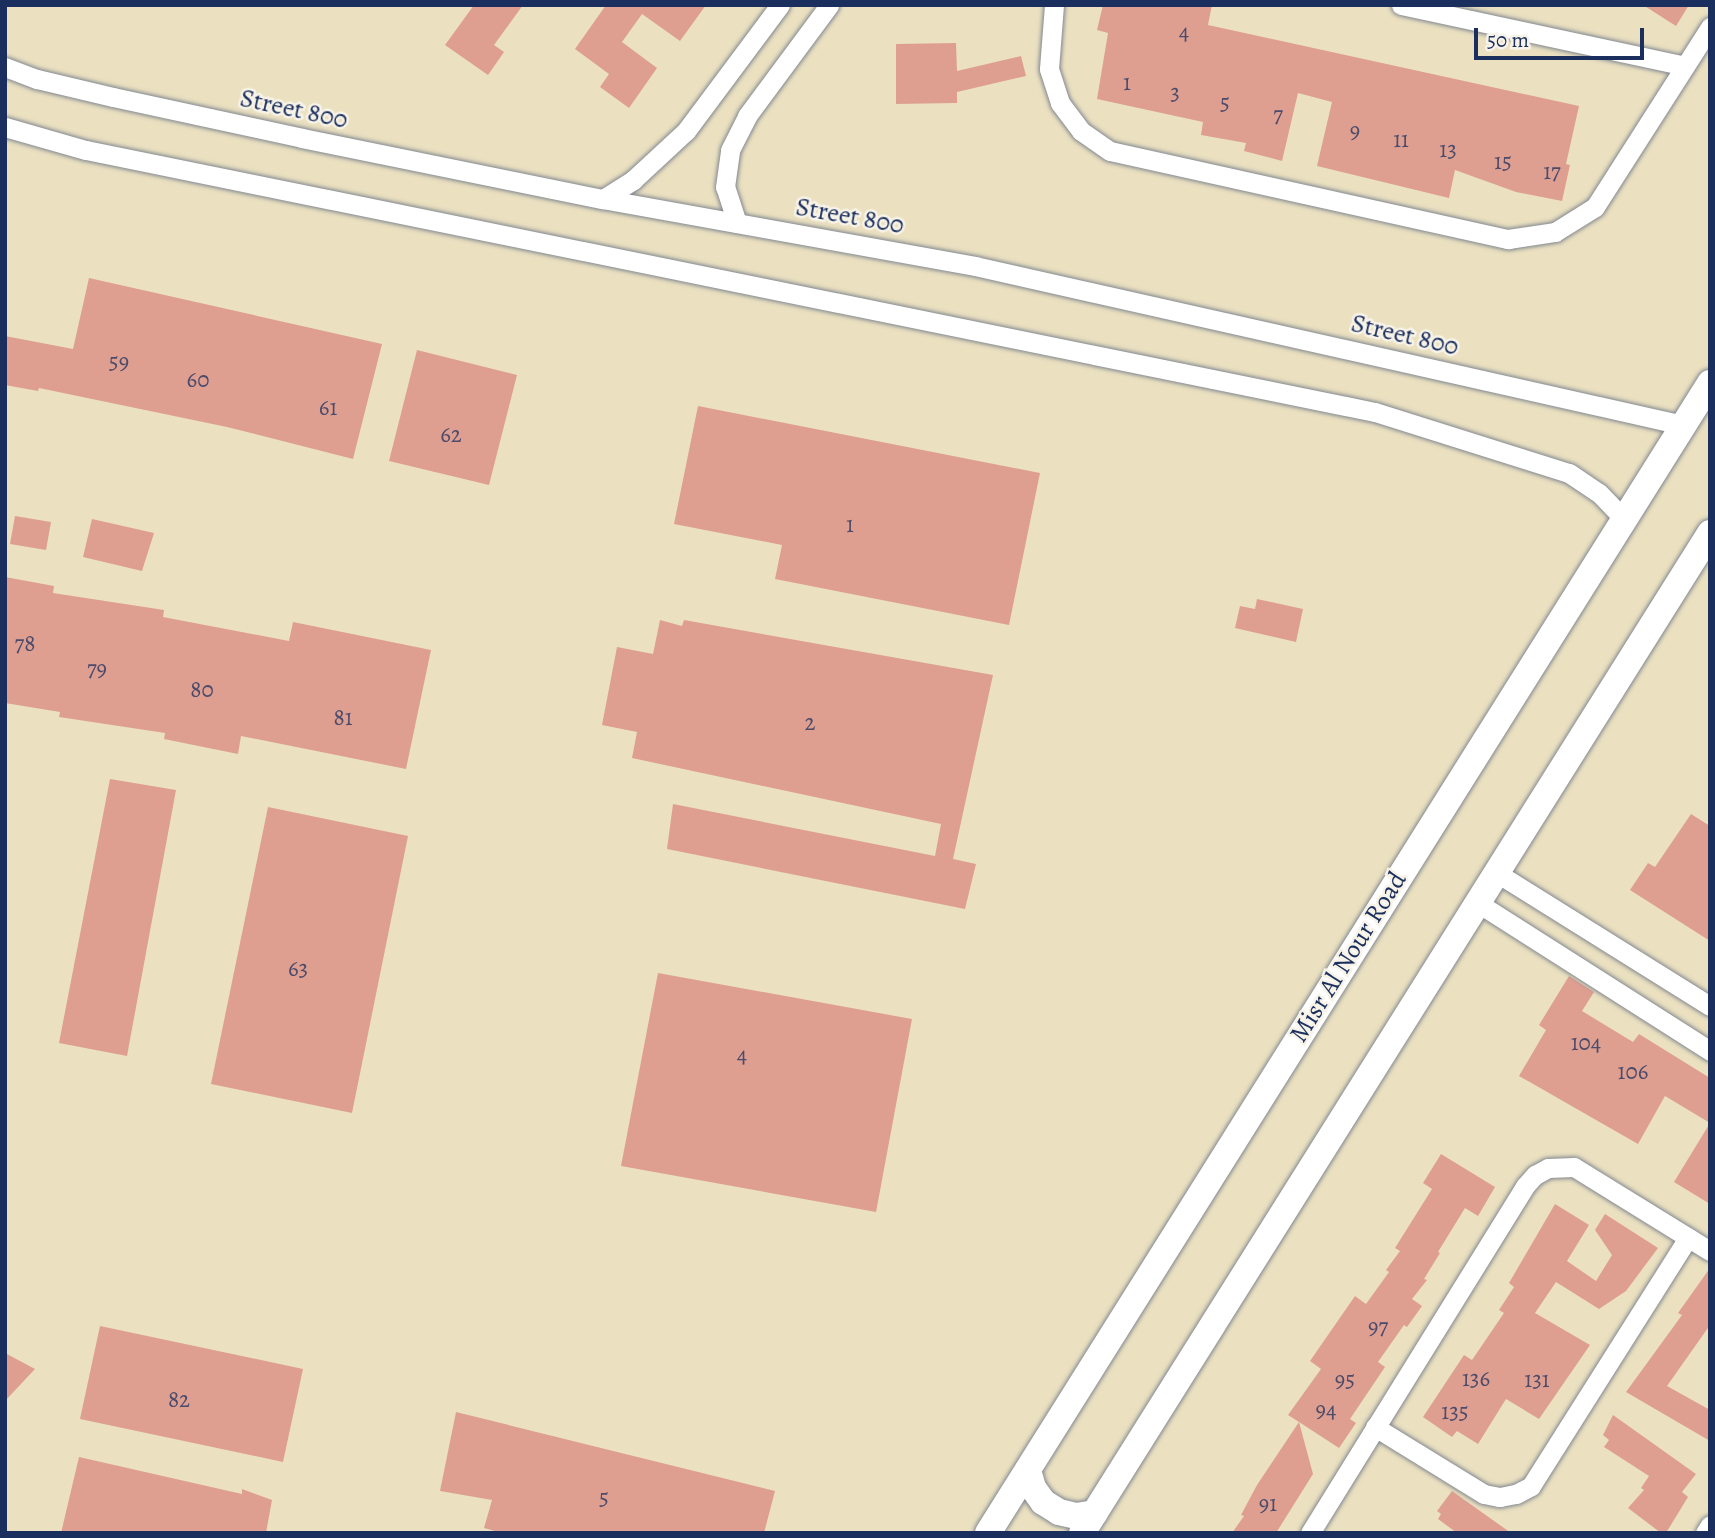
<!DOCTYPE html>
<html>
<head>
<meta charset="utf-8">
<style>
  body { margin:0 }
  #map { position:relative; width:1715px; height:1538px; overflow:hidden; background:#ebe1c1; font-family:Alegreya,serif }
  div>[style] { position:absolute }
  .building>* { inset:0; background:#de9f91 }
  .roads { filter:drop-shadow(0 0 2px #838890) drop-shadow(0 0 2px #838890) }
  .street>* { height:19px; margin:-9.5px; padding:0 9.5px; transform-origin:9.5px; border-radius:9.5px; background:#fff }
  .secondary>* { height:26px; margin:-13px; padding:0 13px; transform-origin:13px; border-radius:13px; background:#fff }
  span { translate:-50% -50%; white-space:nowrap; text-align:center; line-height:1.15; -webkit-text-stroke:5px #f7f3e8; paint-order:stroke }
  .number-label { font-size:23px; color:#4c4b6b }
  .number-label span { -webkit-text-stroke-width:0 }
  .street-label { font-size:26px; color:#1b2f5e }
  .frame { position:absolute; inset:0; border:7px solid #1b2f5e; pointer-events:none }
  .scale { position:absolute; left:1474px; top:28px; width:170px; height:32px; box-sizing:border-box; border:4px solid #1b2f5e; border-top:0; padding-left:9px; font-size:21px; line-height:24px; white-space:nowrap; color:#1b2f5e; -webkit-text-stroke:5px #f7f3e8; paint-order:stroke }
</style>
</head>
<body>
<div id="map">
  <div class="building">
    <div style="clip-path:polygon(474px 5px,523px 5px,494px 45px,504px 52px,488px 75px,445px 45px)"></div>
    <div style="clip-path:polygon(606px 5px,706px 5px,680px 41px,642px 14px,622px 42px,657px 68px,629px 108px,600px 87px,609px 74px,575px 49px)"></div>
    <div style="clip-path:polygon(1103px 5px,1212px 5px,1208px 25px,1579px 106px,1566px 164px,1570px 165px,1562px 201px,1516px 192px,1455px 170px,1449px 198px,1317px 166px,1332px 102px,1298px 93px,1282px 161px,1244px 151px,1246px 143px,1201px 135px,1203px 122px,1097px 99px,1108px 33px,1097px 30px)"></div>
    <div style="clip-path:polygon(1643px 5px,1689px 5px,1676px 26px)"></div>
    <div style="clip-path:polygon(956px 43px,957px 71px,1021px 56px,1026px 76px,957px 92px,957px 103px,896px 104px,896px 44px)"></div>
    <div style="clip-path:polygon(89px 278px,382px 344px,353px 459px,227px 427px,39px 388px,38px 391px,5px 385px,5px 336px,73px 349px)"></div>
    <div style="clip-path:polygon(417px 350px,517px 375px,489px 485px,389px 461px)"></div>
    <div style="clip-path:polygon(698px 406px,1040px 473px,1009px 625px,775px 579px,782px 545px,674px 524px)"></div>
    <div style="clip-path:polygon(15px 516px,51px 522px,46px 550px,10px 544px)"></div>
    <div style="clip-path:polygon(92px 519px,154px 533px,142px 571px,83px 557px)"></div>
    <div style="clip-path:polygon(5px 577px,54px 586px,53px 593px,164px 610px,163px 617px,289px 641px,293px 622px,431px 650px,406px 769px,241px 736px,238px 754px,164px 739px,165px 733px,59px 717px,60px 712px,5px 703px)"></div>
    <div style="clip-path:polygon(1257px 599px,1303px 609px,1296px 642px,1235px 628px,1240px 606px,1255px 609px)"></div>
    <div style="clip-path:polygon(660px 620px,682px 626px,684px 620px,993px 675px,953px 859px,976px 864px,965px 909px,667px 849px,673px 804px,935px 856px,941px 824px,632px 758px,637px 732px,602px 725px,617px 647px,653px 654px)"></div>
    <div style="clip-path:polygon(110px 779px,176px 790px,127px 1056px,59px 1043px)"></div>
    <div style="clip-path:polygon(268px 807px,408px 836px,352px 1113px,211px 1084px)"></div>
    <div style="clip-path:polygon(1691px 814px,1710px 826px,1710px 941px,1630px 890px,1648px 863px,1655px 867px)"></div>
    <div style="clip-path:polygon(658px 973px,912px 1019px,876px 1212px,621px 1166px)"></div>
    <div style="clip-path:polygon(1569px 976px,1594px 992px,1582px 1011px,1633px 1042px,1639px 1034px,1710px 1078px,1710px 1204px,1674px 1182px,1710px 1123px,1665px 1096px,1638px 1144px,1519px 1076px,1546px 1030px,1539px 1025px)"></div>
    <div style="clip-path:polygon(1441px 1154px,1495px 1187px,1478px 1216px,1465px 1208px,1438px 1252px,1440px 1253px,1424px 1279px,1427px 1280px,1412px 1299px,1422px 1306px,1407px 1327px,1404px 1325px,1378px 1362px,1385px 1367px,1350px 1419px,1356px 1423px,1339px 1448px,1299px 1422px,1313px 1474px,1276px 1533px,1232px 1533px,1244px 1516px,1241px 1515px,1257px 1485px,1299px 1422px,1288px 1415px,1321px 1369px,1310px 1361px,1355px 1296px,1366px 1304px,1389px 1272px,1386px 1270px,1400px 1251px,1395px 1248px,1432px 1189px,1423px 1183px)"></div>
    <div style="clip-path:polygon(1555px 1204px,1589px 1225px,1567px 1261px,1596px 1281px,1612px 1255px,1595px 1230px,1605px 1214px,1658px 1248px,1626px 1291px,1599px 1309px,1556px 1282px,1535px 1313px,1590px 1345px,1539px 1419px,1506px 1399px,1478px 1444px,1457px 1431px,1452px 1437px,1423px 1417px,1464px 1355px,1472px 1360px,1504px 1313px,1499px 1310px,1514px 1287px,1509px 1283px)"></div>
    <div style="clip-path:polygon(1710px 1268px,1710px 1325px,1667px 1386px,1710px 1410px,1710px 1441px,1626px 1392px,1682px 1315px,1678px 1313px)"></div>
    <div style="clip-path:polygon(100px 1326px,303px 1369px,283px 1462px,80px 1419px)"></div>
    <div style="clip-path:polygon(5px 1353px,35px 1369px,5px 1401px)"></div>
    <div style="clip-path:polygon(456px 1412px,775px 1491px,764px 1533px,502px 1533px,484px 1528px,492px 1500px,440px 1491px)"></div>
    <div style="clip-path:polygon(1613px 1415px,1696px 1474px,1682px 1492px,1688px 1497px,1666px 1533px,1661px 1533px,1628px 1508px,1644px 1490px,1641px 1488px,1649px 1476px,1604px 1447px,1609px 1440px,1603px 1435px)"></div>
    <div style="clip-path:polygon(79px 1457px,242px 1494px,242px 1489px,272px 1500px,266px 1533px,61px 1533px)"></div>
    <div style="clip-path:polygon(1452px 1491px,1511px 1533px,1457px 1533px,1438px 1519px,1441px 1514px,1437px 1511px)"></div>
  </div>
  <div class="roads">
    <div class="street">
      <div style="left:1054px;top:5px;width:64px;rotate:94.5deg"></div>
      <div style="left:1049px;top:69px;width:36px;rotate:72deg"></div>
      <div style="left:1060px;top:103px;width:35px;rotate:53deg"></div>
      <div style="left:1081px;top:131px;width:35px;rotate:35deg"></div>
      <div style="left:1110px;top:151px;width:408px;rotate:12.5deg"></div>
      <div style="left:1508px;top:239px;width:48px;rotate:-8.5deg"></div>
      <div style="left:1555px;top:232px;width:47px;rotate:-32deg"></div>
      <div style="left:1595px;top:207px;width:214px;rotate:-57.4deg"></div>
      <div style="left:1401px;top:5px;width:290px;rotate:12.1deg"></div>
      <div style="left:5px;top:67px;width:34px;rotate:21deg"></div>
      <div style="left:37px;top:79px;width:78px;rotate:13.3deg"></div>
      <div style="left:113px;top:97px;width:193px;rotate:12.2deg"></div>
      <div style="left:302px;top:138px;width:307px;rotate:11.5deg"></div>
      <div style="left:603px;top:199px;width:378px;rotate:10.2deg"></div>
      <div style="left:975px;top:266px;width:726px;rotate:12.66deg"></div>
      <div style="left:5px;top:127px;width:84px;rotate:15.9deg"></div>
      <div style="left:86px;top:150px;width:1315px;rotate:11.49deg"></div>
      <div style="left:1375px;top:412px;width:203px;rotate:17.5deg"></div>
      <div style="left:1569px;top:473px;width:36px;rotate:34deg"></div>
      <div style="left:1599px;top:493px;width:36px;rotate:46deg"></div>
      <div style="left:603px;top:199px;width:36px;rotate:-32deg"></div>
      <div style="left:633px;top:180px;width:72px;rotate:-42.8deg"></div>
      <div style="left:686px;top:131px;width:157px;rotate:-53.3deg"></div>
      <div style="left:737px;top:223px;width:38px;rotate:-108deg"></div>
      <div style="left:725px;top:187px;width:37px;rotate:-82deg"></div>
      <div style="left:730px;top:150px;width:38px;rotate:-63deg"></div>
      <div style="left:747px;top:116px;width:138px;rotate:-53.5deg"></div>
      <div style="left:1497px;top:873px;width:251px;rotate:32deg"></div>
      <div style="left:1478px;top:903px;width:275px;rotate:32.5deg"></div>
      <div style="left:1375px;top:1427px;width:128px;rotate:31.6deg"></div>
      <div style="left:1484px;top:1494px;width:16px;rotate:11deg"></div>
      <div style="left:1500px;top:1497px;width:16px;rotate:-11deg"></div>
      <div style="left:1516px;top:1494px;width:17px;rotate:-28deg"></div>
      <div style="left:1531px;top:1486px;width:294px;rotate:-57.7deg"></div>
      <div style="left:1310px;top:1533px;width:408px;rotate:-58.2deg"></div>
      <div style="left:1525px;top:1186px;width:15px;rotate:-48deg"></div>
      <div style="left:1535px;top:1175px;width:15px;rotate:-28deg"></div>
      <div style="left:1548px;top:1168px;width:26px;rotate:-2deg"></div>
      <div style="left:1574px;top:1167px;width:160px;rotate:31.7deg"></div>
      <div style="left:1705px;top:1533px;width:9px;rotate:-58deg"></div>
    </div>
    <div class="secondary">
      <div style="left:1028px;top:1470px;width:19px;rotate:74deg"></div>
      <div style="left:1033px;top:1488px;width:17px;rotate:54deg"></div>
      <div style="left:1043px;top:1502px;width:19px;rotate:32deg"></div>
      <div style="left:1059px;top:1512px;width:17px;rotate:13deg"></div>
      <div style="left:1076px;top:1516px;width:19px;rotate:-9deg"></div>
      <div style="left:988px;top:1533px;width:1358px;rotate:-57.88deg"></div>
      <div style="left:1082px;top:1533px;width:1181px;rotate:-57.87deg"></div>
    </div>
  </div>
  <div class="number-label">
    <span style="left:1184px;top:32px">4</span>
    <span style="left:1127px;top:83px">1</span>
    <span style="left:1175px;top:93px">3</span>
    <span style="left:1225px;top:103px">5</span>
    <span style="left:1278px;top:115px">7</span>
    <span style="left:1355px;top:131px">9</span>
    <span style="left:1401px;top:140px">11</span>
    <span style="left:1448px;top:150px">13</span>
    <span style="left:1503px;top:162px">15</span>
    <span style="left:1552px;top:172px">17</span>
    <span style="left:119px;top:362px">59</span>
    <span style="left:198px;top:380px">60</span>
    <span style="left:328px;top:408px">61</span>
    <span style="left:451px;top:435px">62</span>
    <span style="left:850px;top:525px">1</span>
    <span style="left:25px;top:644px">78</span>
    <span style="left:97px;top:669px">79</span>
    <span style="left:202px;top:690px">80</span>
    <span style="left:343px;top:718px">81</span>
    <span style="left:810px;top:723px">2</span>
    <span style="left:298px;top:969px">63</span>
    <span style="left:1586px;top:1043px">104</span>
    <span style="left:742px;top:1055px">4</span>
    <span style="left:1633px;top:1072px">106</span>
    <span style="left:1378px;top:1327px">97</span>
    <span style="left:1476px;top:1379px">136</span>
    <span style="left:1345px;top:1380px">95</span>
    <span style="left:1537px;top:1380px">131</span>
    <span style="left:179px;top:1400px">82</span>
    <span style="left:1326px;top:1410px">94</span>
    <span style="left:1455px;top:1412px">135</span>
    <span style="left:604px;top:1498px">5</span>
    <span style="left:1268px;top:1504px">91</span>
  </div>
  <div class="street-label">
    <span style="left:294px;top:109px;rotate:12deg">Street 800</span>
    <span style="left:850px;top:216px;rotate:10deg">Street 800</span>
    <span style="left:1405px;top:335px;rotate:13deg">Street 800</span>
    <span style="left:1348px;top:957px;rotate:-58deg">Misr Al Nour Road</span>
  </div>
  <div class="frame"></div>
  <div class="scale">50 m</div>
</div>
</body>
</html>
